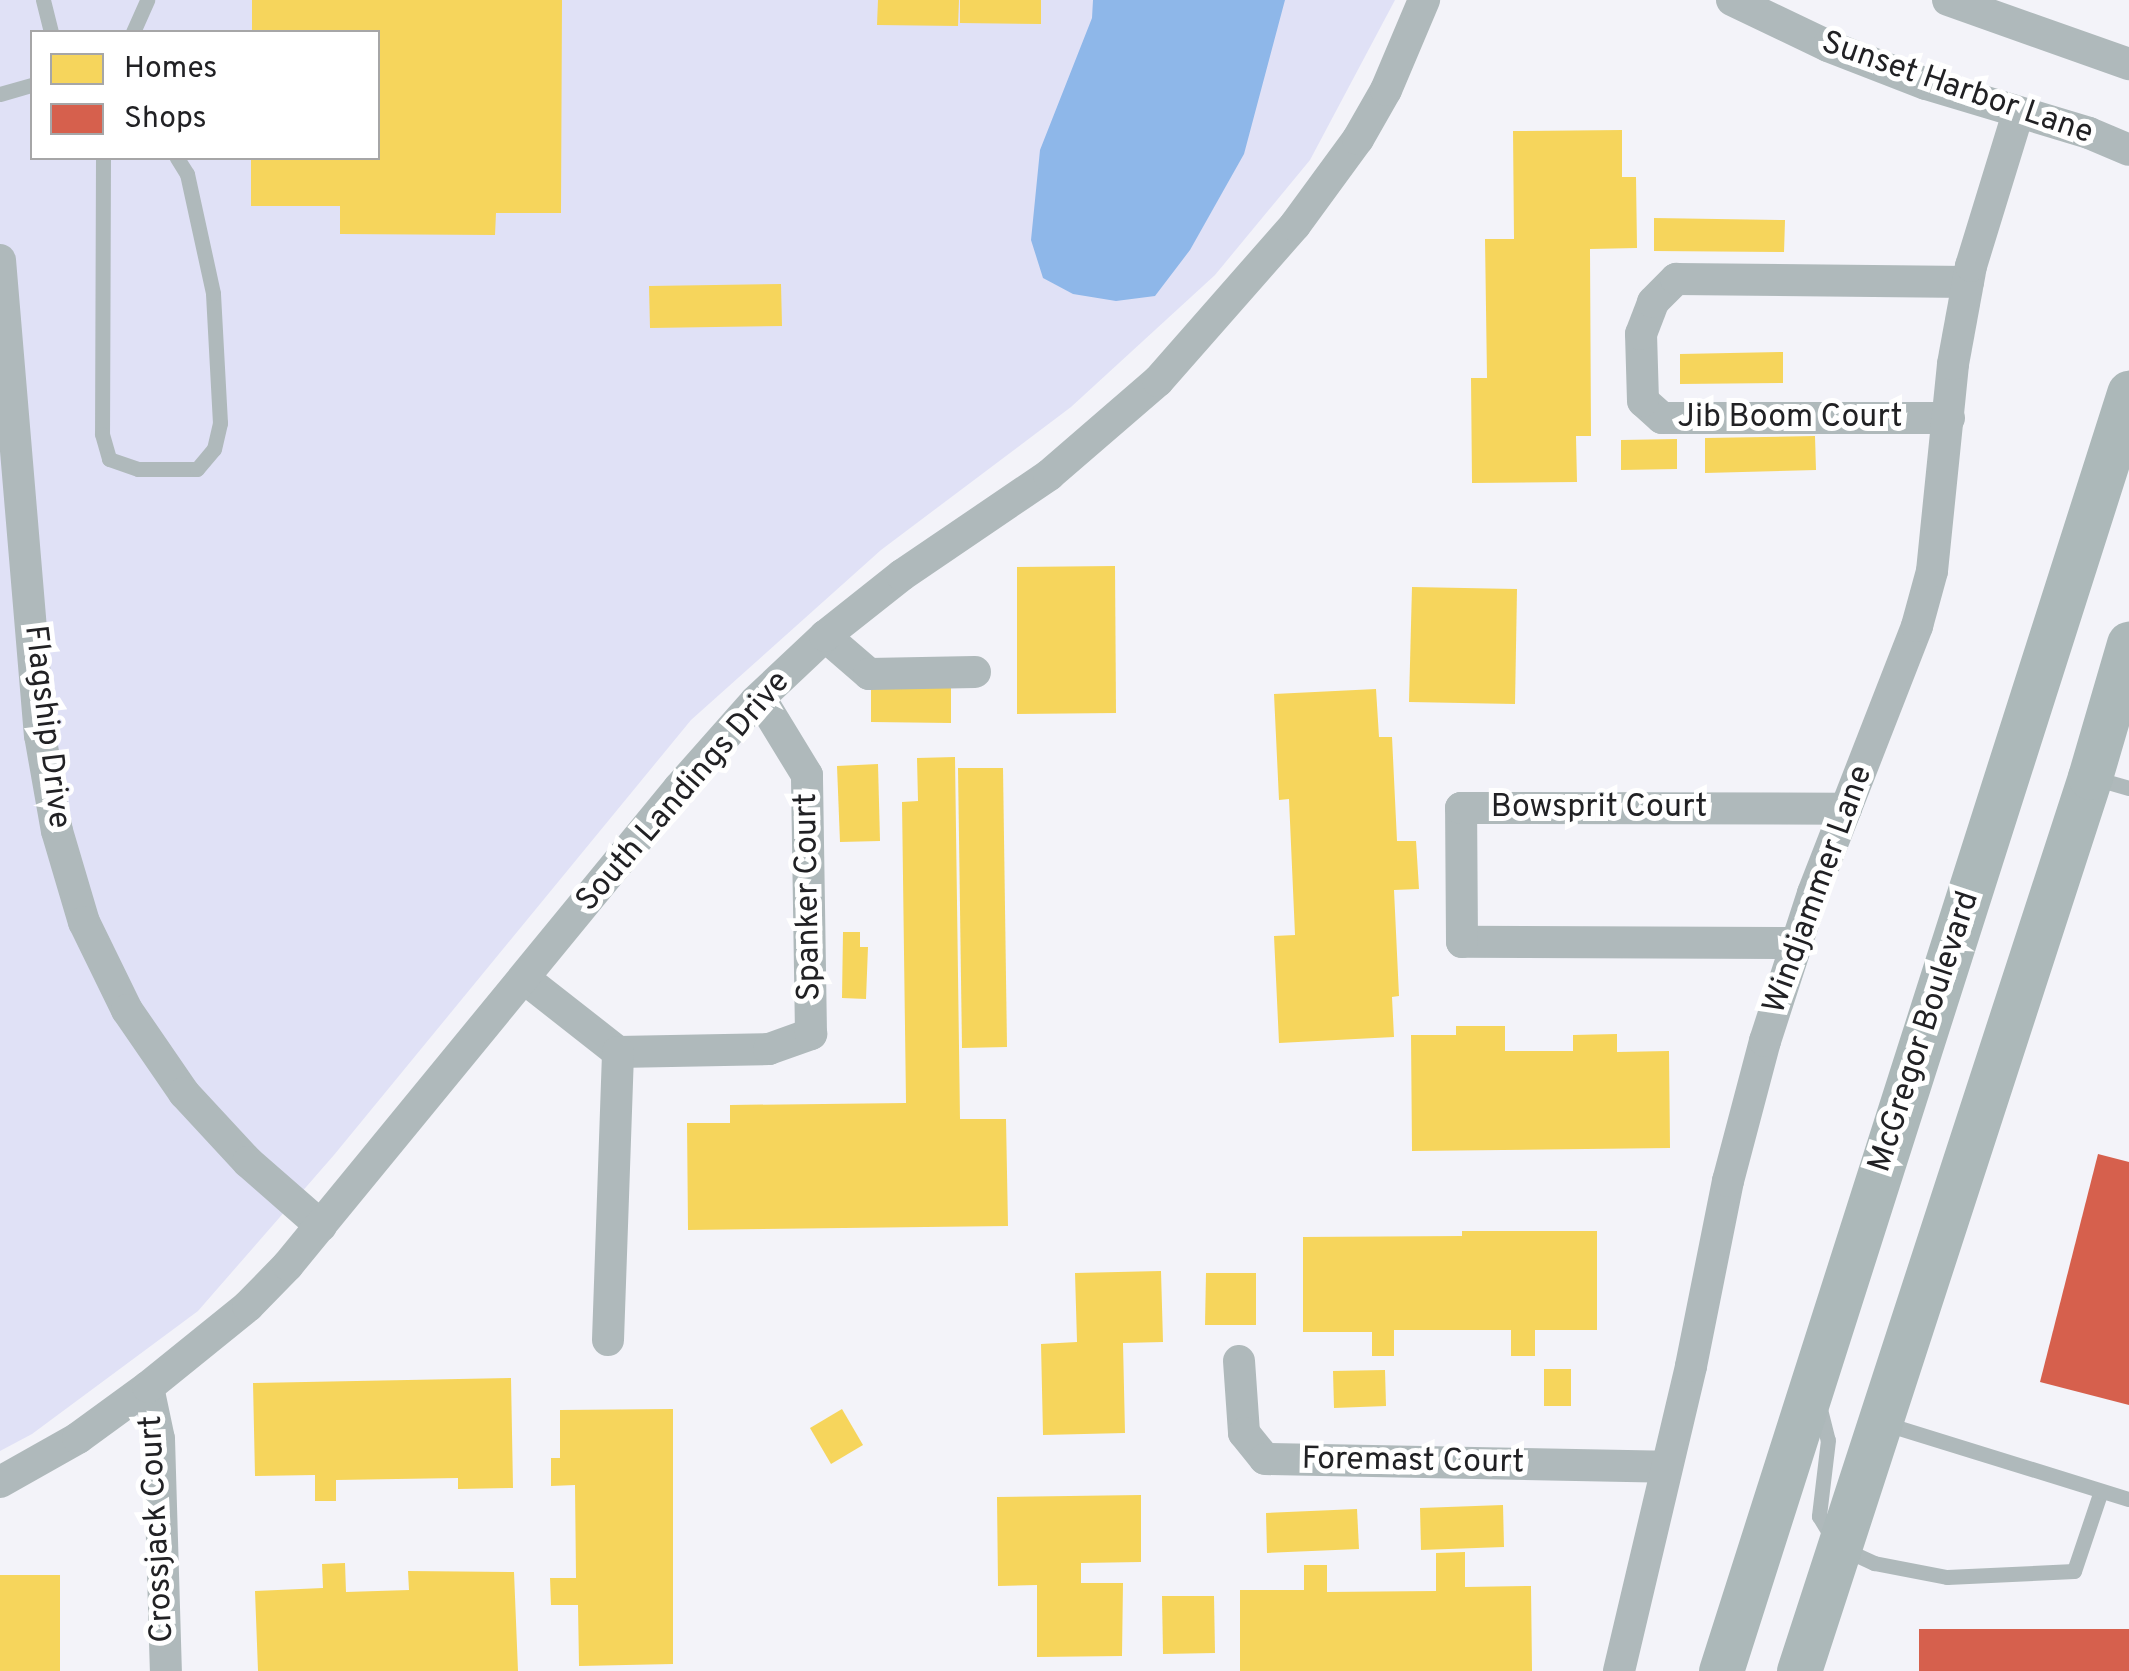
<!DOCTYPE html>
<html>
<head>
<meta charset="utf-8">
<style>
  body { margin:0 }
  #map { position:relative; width:2129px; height:1671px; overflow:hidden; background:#f3f3f9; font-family:Overpass,sans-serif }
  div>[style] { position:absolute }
  .green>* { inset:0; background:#e0e1f6 }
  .water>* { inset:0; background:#8eb7e9 }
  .homes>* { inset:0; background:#f6d55c }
  .shops>* { inset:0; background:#d6604d }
  .service>* { height:15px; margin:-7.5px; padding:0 7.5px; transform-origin:7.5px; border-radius:7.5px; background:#afb9bb }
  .minor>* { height:32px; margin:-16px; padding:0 16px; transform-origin:16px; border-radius:16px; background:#afb9bb }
  .secondary>* { height:45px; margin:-22.5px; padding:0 22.5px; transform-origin:22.5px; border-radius:22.5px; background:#acb8b9 }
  span { translate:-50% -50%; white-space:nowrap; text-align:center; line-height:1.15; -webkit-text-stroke:10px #fff; paint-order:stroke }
  .street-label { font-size:32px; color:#212124 }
  .legend { position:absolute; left:30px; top:30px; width:350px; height:130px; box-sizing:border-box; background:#fff; border:2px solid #a6a6a7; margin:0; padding:12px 18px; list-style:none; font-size:30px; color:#212124 }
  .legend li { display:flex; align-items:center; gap:20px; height:50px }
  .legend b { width:50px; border:2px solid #a6a6a7 }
</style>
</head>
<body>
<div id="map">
  <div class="green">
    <div style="clip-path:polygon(evenodd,0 0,1395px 0,1310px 160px,1215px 275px,1071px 407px,881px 550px,691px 720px,334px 1155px,198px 1311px,32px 1434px,0 1451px,0 0,32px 32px,378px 32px,378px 158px,32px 158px,32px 32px)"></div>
  </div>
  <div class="water">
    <div style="clip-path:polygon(1093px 0,1285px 0,1244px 154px,1190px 250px,1155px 296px,1116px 301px,1073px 294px,1043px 278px,1031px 240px,1040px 150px,1092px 18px)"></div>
  </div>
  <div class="homes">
    <div style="clip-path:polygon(252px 0,562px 0,561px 213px,496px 213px,495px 235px,340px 234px,340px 206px,251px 206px,251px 158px,378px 158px,378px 32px,252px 32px)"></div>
    <div style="clip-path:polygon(878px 0,959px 0,958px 26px,877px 25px)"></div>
    <div style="clip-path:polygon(960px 0,1041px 0,1041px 24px,960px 23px)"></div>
    <div style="clip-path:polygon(1622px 130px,1622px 177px,1636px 177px,1637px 248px,1590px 249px,1591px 436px,1576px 436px,1577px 482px,1472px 483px,1471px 378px,1487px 378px,1485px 239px,1514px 239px,1513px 131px)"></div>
    <div style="clip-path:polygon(1654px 218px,1785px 220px,1784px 252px,1654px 251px)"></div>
    <div style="clip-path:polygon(781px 284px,782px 326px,650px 328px,649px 286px)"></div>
    <div style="clip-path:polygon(1783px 352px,1783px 383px,1680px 384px,1680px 354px)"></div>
    <div style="clip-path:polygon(1815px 436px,1816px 470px,1705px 473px,1705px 438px)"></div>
    <div style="clip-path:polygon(1677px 439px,1677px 469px,1621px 470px,1621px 440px)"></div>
    <div style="clip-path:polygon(1115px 566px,1116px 713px,1017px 714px,1017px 567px)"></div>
    <div style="clip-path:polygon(1412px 587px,1517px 589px,1515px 704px,1409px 702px)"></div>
    <div style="clip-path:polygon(871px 684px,951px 684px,951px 723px,871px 722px)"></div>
    <div style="clip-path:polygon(1376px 689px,1379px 737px,1392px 737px,1397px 841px,1416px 841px,1419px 889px,1394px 890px,1399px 996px,1392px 997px,1394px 1037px,1279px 1043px,1274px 936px,1295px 935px,1289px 799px,1279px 800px,1274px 694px)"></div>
    <div style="clip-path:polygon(955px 757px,960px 1119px,1006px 1119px,1008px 1226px,688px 1230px,687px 1123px,730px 1123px,730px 1105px,906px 1103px,902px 802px,918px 801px,917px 758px)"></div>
    <div style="clip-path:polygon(878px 764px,880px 841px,840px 842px,837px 766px)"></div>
    <div style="clip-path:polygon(958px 768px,1003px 768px,1007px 1047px,962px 1048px)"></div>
    <div style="clip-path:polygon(843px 932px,860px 932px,860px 947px,868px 947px,866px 999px,842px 998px)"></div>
    <div style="clip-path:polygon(1456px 1026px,1505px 1026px,1505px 1051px,1573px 1051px,1573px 1035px,1617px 1034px,1617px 1052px,1669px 1051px,1670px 1148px,1412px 1151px,1411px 1035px,1456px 1035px)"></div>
    <div style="clip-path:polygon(1462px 1231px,1597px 1231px,1597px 1330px,1535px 1330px,1535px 1356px,1511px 1356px,1511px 1330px,1394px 1330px,1394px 1356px,1372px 1356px,1372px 1332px,1303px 1332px,1303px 1237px,1462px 1236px)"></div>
    <div style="clip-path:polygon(1161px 1271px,1163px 1342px,1123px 1343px,1125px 1433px,1043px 1435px,1041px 1344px,1077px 1342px,1075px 1273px)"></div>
    <div style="clip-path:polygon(1206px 1273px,1256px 1273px,1256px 1325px,1205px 1325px)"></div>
    <div style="clip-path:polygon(1544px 1369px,1571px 1369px,1571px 1406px,1544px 1406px)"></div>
    <div style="clip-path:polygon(1385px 1370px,1386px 1406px,1334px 1408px,1333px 1371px)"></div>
    <div style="clip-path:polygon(511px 1378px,513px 1488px,458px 1489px,458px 1478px,336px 1480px,336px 1501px,315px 1501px,315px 1475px,255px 1476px,253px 1383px)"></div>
    <div style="clip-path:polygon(673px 1409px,673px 1664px,579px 1666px,578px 1605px,551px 1605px,550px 1578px,576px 1578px,575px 1485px,551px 1486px,551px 1458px,560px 1458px,560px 1410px)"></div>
    <div style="clip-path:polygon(842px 1409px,863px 1445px,831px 1464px,810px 1428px)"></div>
    <div style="clip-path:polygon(1141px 1495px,1141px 1562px,1081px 1563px,1081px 1583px,1123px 1583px,1122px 1656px,1037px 1657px,1037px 1585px,998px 1586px,997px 1497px)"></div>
    <div style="clip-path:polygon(1503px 1505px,1504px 1547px,1421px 1550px,1420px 1508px)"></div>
    <div style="clip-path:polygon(1357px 1509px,1359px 1549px,1267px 1553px,1266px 1513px)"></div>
    <div style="clip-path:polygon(1465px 1552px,1465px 1587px,1531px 1586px,1532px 1671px,1240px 1671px,1240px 1590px,1304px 1590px,1304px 1565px,1327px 1565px,1327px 1592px,1436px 1591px,1436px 1553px)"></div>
    <div style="clip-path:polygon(345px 1563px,346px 1592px,409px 1590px,408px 1571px,514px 1572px,518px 1671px,258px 1671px,255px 1591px,323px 1588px,322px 1564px)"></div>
    <div style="clip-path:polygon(0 1575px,60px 1575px,60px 1671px,0 1671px)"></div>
    <div style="clip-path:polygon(1162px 1596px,1214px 1596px,1215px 1653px,1163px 1654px)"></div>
  </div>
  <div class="shops">
    <div style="clip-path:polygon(2098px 1154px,2129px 1162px,2129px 1405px,2040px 1382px)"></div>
    <div style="clip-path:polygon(1919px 1629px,2129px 1629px,2129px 1671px,1919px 1671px)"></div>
  </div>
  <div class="service">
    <div style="left:43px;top:0;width:33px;rotate:76deg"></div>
    <div style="left:133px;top:32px;width:35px;rotate:-66deg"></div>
    <div style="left:0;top:94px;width:33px;rotate:-16deg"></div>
    <div style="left:103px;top:158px;width:276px;rotate:90.2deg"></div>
    <div style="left:102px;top:434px;width:26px;rotate:74deg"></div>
    <div style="left:109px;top:459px;width:31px;rotate:19deg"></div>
    <div style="left:138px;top:469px;width:59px"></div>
    <div style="left:197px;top:469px;width:26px;rotate:-50deg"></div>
    <div style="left:214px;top:449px;width:27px;rotate:-77deg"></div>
    <div style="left:220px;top:423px;width:130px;rotate:-93.1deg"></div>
    <div style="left:213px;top:293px;width:122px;rotate:-102.3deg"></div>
    <div style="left:187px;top:174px;width:19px;rotate:-122deg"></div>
    <div style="left:2094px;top:778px;width:36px;rotate:16deg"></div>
    <div style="left:1819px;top:1405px;width:36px;rotate:76deg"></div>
    <div style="left:1828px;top:1440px;width:77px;rotate:96.8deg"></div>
    <div style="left:1819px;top:1516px;width:35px;rotate:59deg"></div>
    <div style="left:1837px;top:1546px;width:41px;rotate:24.7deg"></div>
    <div style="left:1874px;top:1563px;width:74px;rotate:10.9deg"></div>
    <div style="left:1947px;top:1577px;width:127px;rotate:-2.7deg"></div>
    <div style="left:2074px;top:1571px;width:84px;rotate:-71.4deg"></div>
    <div style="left:1883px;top:1423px;width:257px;rotate:17.2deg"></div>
  </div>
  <div class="minor">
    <div style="left:1732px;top:0;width:106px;rotate:25.6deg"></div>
    <div style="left:1828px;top:46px;width:105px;rotate:21.2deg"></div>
    <div style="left:1926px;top:84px;width:170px;rotate:16.7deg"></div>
    <div style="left:2089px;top:133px;width:43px;rotate:23deg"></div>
    <div style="left:1948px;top:0;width:192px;rotate:19.5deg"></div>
    <div style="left:0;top:260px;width:477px;rotate:85.2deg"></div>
    <div style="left:40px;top:735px;width:97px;rotate:80deg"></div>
    <div style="left:57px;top:831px;width:95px;rotate:73.5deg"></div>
    <div style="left:84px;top:922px;width:98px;rotate:64deg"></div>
    <div style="left:127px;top:1010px;width:101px;rotate:55.5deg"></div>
    <div style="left:184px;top:1093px;width:94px;rotate:47.2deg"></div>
    <div style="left:248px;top:1162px;width:97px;rotate:41.2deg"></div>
    <div style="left:1949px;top:418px;width:287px;rotate:180deg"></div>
    <div style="left:1662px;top:418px;width:25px;rotate:-138deg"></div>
    <div style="left:1643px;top:401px;width:67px;rotate:-91.7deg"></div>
    <div style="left:1641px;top:334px;width:34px;rotate:-69deg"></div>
    <div style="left:1653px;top:302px;width:33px;rotate:-45deg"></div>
    <div style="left:1676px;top:279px;width:292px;rotate:0.6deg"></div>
    <div style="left:825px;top:636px;width:58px;rotate:40.8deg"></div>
    <div style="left:869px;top:674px;width:106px;rotate:-1.1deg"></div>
    <div style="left:1797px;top:943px;width:335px;rotate:-179.8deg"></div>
    <div style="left:1462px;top:942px;width:134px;rotate:-90.4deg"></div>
    <div style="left:1461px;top:808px;width:385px;rotate:0.1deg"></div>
    <div style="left:525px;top:979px;width:118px;rotate:38.1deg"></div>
    <div style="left:618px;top:1052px;width:151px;rotate:-1.1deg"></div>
    <div style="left:769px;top:1049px;width:45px;rotate:-19.7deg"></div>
    <div style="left:811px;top:1034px;width:259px;rotate:-90.9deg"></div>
    <div style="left:807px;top:775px;width:90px;rotate:-121.4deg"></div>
    <div style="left:608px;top:1340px;width:288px;rotate:-88deg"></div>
    <div style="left:1239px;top:1361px;width:72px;rotate:86deg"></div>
    <div style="left:1244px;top:1433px;width:33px;rotate:51deg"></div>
    <div style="left:1265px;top:1459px;width:401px;rotate:1.1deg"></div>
    <div style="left:148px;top:1387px;width:53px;rotate:78.1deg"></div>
    <div style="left:159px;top:1439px;width:232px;rotate:88.3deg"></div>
    <div style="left:0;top:1482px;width:90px;rotate:-29.4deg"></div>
    <div style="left:78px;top:1438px;width:87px;rotate:-36.1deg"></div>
    <div style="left:148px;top:1387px;width:129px;rotate:-39deg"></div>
    <div style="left:248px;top:1306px;width:57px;rotate:-45.7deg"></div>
    <div style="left:288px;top:1265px;width:617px;rotate:-50.66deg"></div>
    <div style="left:679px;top:788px;width:116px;rotate:-48.5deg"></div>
    <div style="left:756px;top:701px;width:95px;rotate:-43.3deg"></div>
    <div style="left:825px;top:636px;width:98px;rotate:-38.4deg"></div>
    <div style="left:902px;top:575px;width:178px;rotate:-34.2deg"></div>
    <div style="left:1049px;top:475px;width:144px;rotate:-40.8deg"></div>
    <div style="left:1158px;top:381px;width:208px;rotate:-48.7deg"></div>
    <div style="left:1295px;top:225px;width:107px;rotate:-53.8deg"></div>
    <div style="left:1358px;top:139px;width:56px;rotate:-60.3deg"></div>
    <div style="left:1386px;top:90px;width:98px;rotate:-67.1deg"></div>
    <div style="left:1619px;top:1671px;width:313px;rotate:-76.7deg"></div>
    <div style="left:1691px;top:1366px;width:189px;rotate:-78.7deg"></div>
    <div style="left:1728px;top:1181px;width:145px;rotate:-75.2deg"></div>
    <div style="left:1765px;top:1041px;width:156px;rotate:-72deg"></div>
    <div style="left:1813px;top:893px;width:287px;rotate:-68.7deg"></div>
    <div style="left:1917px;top:626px;width:57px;rotate:-74.7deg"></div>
    <div style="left:1932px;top:571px;width:208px;rotate:-84.2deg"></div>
    <div style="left:1953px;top:364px;width:100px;rotate:-79.6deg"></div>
    <div style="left:1971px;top:266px;width:160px;rotate:-72.9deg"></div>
  </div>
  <div class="secondary">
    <div style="left:1721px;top:1671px;width:1342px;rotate:-72.29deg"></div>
    <div style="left:1799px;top:1671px;width:940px;rotate:-71.97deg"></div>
    <div style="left:2090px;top:777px;width:139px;rotate:-73.7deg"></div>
  </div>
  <div class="street-label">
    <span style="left:1957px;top:89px;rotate:19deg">Sunset Harbor Lane</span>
    <span style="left:1790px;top:418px">Jib Boom Court</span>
    <span style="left:46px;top:727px;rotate:83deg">Flagship Drive</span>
    <span style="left:684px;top:792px;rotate:-49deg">South Landings Drive</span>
    <span style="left:1599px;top:808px">Bowsprit Court</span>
    <span style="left:1819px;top:890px;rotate:-70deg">Windjammer Lane</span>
    <span style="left:809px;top:897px;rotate:-91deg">Spanker Court</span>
    <span style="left:1925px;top:1032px;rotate:-72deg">McGregor Boulevard</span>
    <span style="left:1413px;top:1462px;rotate:1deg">Foremast Court</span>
    <span style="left:158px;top:1529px;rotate:-93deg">Crossjack Court</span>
  </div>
  <ul class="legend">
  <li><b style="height:28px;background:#f6d55c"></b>Homes</li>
  <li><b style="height:28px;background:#d6604d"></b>Shops</li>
  </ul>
</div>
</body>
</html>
